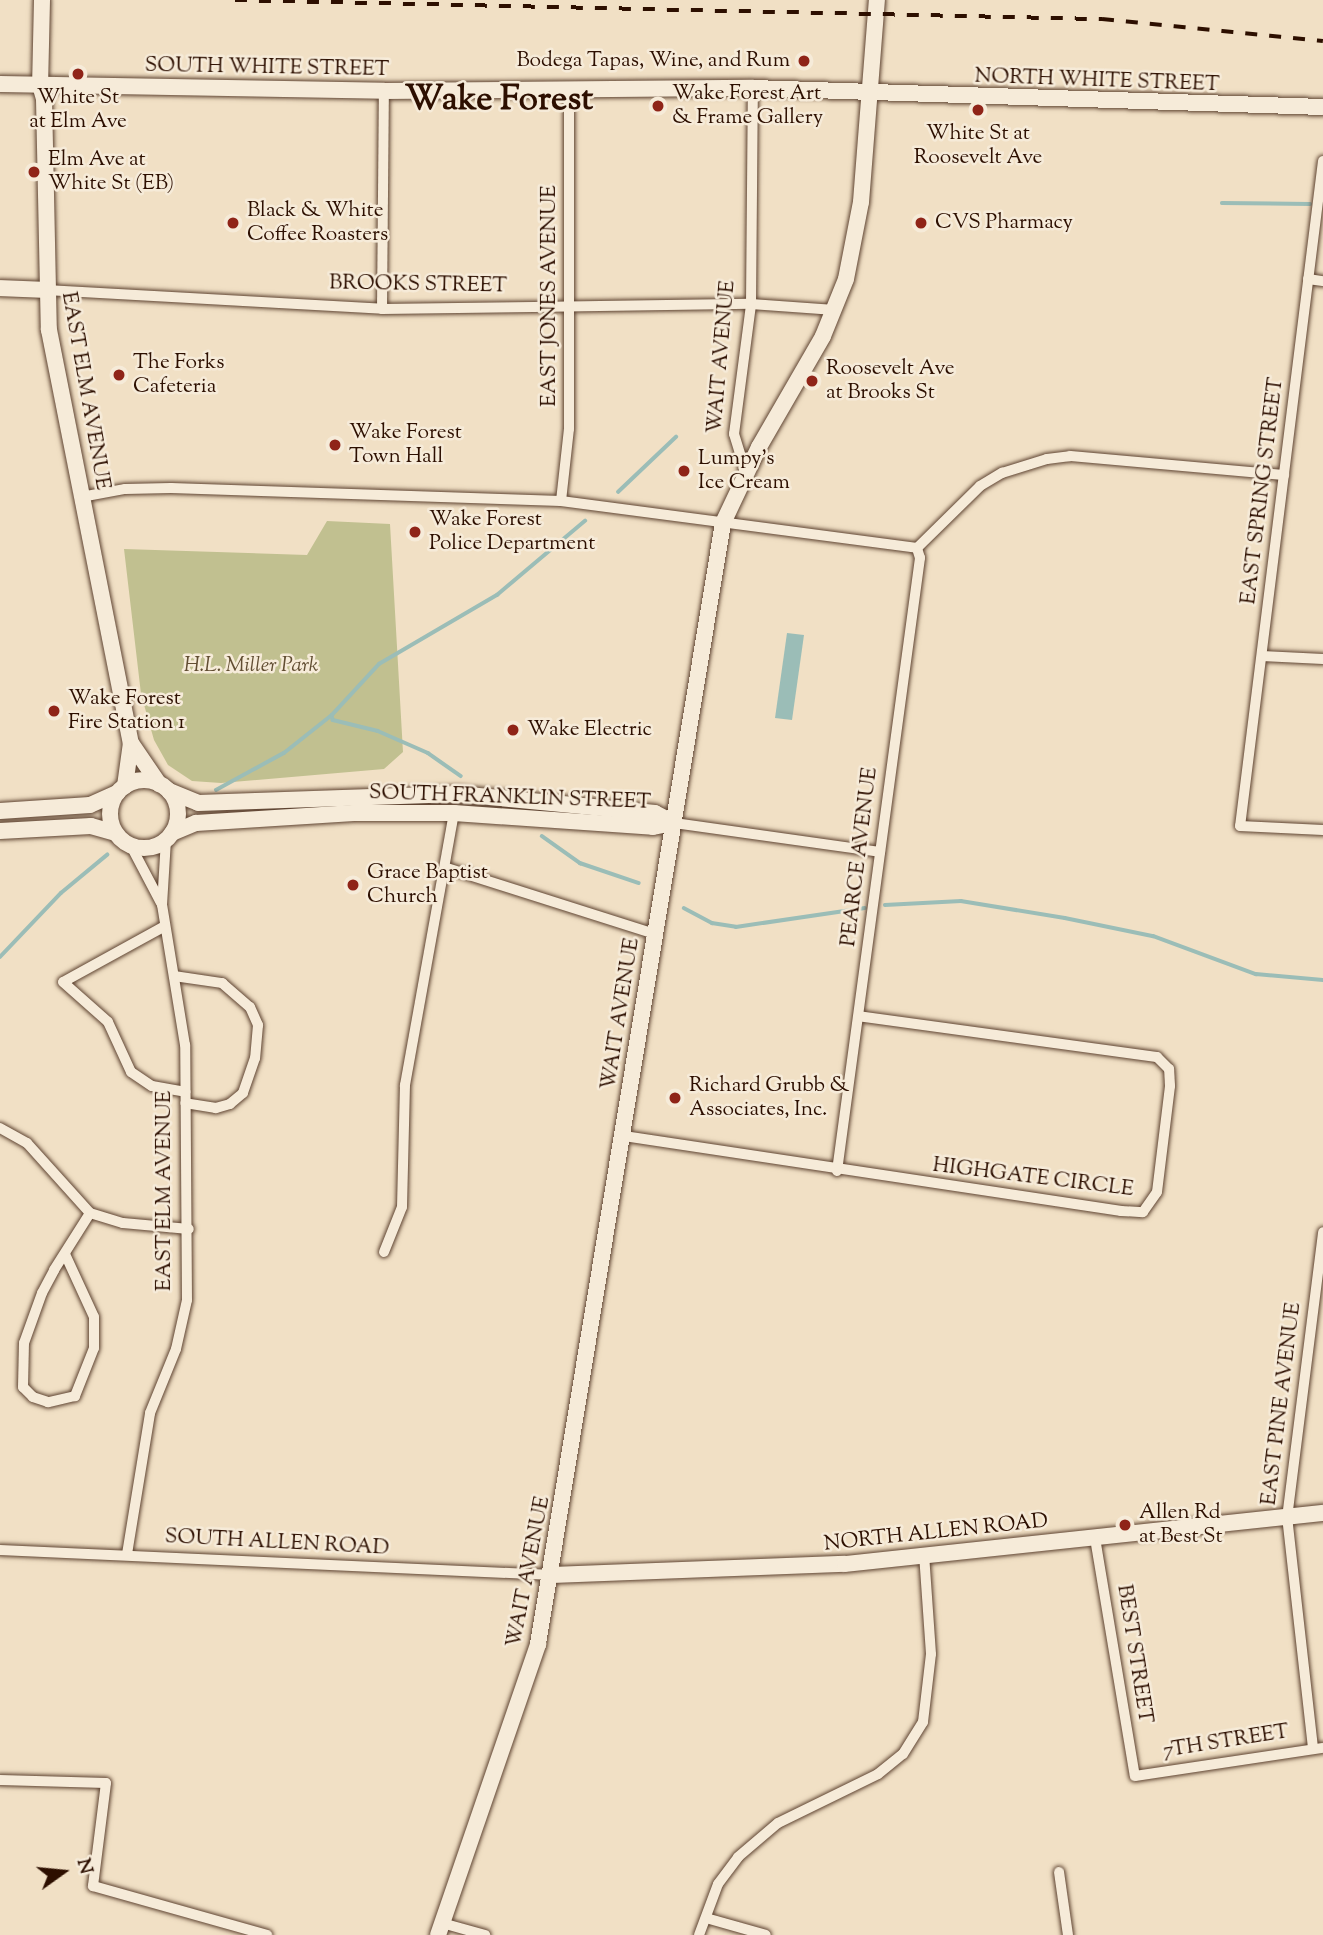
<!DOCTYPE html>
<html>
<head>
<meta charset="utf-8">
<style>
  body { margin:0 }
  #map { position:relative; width:1323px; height:1935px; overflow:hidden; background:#f1e0c5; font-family:"Sorts Mill Goudy",serif }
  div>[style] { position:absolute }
  .green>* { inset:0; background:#c1c090 }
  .water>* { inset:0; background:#9bbdb7 }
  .stream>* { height:3.5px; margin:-1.75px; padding:0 1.75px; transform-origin:1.75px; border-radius:1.75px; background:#9bbdb7 }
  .roads { filter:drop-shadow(0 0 2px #5e4331) drop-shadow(0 0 2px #5e4331) }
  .street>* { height:10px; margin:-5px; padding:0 5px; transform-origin:5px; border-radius:5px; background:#f6ebd9 }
  .secondary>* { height:16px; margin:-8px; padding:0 8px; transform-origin:8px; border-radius:8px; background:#f6ebd9 }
  .secondary>.ring { margin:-8px; padding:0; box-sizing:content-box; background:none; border:16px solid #f6ebd9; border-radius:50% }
  .rail>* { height:3.5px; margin-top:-1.75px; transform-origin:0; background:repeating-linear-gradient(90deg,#2d0f00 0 12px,transparent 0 24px) }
  .dots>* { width:19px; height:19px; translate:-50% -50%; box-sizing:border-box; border:4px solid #f6ebd9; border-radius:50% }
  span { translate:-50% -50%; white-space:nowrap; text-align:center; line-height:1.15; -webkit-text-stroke:5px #f6ebd9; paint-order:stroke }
  .poi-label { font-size:21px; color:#2d0f00 }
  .right { translate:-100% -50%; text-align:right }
  .left { translate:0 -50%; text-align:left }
  .street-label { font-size:21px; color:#2d0f00 }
  .park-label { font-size:21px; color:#614d32; font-style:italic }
  .town-label { font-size:35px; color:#2d0f00; font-weight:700 }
  .north { position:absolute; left:28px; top:1837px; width:70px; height:70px; -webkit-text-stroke:5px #f6ebd9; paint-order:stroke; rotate:75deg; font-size:19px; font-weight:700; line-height:28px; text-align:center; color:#2d0f00 }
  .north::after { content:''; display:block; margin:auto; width:24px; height:32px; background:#2d0f00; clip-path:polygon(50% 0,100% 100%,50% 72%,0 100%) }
</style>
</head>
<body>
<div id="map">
  <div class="green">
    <div style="clip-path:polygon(327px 521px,390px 524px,403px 752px,384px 769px,221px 783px,192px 781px,168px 765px,154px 740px,141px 694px,124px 549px,307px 555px)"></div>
  </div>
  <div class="water">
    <div style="clip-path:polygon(787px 633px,804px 635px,792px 720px,775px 718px)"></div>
  </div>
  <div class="stream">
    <div style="left:1222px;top:203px;width:88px;rotate:0.7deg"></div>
    <div style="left:618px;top:492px;width:80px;rotate:-43.5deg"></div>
    <div style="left:332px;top:715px;width:5px;rotate:79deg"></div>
    <div style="left:333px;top:720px;width:46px;rotate:13.7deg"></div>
    <div style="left:378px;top:731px;width:55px;rotate:23.7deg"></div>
    <div style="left:428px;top:753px;width:40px;rotate:34.9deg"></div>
    <div style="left:216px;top:790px;width:77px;rotate:-28.6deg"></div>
    <div style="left:284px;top:753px;width:61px;rotate:-38.4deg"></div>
    <div style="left:332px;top:715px;width:69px;rotate:-47.3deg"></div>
    <div style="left:379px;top:664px;width:137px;rotate:-30.3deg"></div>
    <div style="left:497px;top:595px;width:115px;rotate:-40.1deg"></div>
    <div style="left:542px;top:836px;width:47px;rotate:35.4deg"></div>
    <div style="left:580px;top:863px;width:62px;rotate:18.7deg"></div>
    <div style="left:885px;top:905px;width:76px;rotate:-3deg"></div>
    <div style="left:961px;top:901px;width:105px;rotate:9.3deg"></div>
    <div style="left:1065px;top:918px;width:90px;rotate:11.6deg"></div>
    <div style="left:1153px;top:936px;width:110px;rotate:20.3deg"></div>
    <div style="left:1256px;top:974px;width:67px;rotate:5.1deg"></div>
    <div style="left:684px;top:908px;width:32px;rotate:28deg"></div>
    <div style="left:712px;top:923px;width:24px;rotate:9deg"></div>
    <div style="left:736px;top:927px;width:130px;rotate:-8.4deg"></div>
    <div style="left:0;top:957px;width:88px;rotate:-46.4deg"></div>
    <div style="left:61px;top:893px;width:60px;rotate:-39.6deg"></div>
  </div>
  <div class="roads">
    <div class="street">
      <div style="left:1323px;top:161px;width:670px;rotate:97.11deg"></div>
      <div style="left:1240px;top:826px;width:83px;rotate:2.8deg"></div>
      <div style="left:1308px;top:279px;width:15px;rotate:8deg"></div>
      <div style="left:46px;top:290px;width:337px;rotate:3.2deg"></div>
      <div style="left:382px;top:309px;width:369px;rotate:-0.8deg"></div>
      <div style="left:751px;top:304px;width:84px;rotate:4.1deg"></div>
      <div style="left:382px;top:309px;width:218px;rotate:-89.5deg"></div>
      <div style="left:746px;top:473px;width:41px;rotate:-107.1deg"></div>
      <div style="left:734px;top:434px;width:131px;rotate:-82.5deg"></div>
      <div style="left:751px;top:304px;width:216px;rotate:-89.5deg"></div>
      <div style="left:81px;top:497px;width:45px;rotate:-10.3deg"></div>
      <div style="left:125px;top:489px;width:46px;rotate:-1.2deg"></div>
      <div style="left:171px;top:488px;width:390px;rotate:1.9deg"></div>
      <div style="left:561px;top:501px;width:359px;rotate:7.5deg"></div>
      <div style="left:561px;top:501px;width:72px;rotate:-83.7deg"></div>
      <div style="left:569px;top:429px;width:337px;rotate:-90deg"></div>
      <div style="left:917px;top:548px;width:88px;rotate:-44.5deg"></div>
      <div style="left:980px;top:486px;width:26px;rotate:-31deg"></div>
      <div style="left:1002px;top:473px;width:47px;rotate:-17.3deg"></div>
      <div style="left:1047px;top:459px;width:23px;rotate:-7deg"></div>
      <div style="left:1070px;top:456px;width:215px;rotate:5.1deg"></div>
      <div style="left:1262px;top:656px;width:61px;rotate:2.8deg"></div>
      <div style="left:674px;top:823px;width:208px;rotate:8deg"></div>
      <div style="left:131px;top:846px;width:64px;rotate:62.2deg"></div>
      <div style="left:447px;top:868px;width:218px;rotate:17.6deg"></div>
      <div style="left:165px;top:926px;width:116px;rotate:151.2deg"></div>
      <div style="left:63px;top:982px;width:60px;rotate:41.6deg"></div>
      <div style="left:108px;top:1022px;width:55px;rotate:65.3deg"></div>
      <div style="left:131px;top:1072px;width:25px;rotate:34deg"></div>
      <div style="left:152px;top:1086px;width:34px;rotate:10deg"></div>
      <div style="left:174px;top:976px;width:49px;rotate:8.3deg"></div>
      <div style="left:222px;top:983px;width:37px;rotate:41deg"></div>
      <div style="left:250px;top:1007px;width:20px;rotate:66deg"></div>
      <div style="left:258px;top:1025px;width:33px;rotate:95deg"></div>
      <div style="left:255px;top:1058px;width:37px;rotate:109deg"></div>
      <div style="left:243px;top:1093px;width:17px;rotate:140deg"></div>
      <div style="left:230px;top:1104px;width:15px;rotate:164deg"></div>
      <div style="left:216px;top:1108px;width:31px;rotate:-171deg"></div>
      <div style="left:0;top:1128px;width:31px;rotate:29deg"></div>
      <div style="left:27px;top:1143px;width:94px;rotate:48deg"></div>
      <div style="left:90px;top:1213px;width:34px;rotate:17deg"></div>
      <div style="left:123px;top:1223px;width:66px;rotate:5.2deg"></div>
      <div style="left:624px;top:1136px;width:503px;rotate:8.58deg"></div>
      <div style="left:1121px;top:1211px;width:22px;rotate:3deg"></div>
      <div style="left:1143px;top:1212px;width:24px;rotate:-55deg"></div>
      <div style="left:1157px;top:1192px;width:107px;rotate:-83deg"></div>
      <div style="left:1170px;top:1086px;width:17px;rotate:-93deg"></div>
      <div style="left:1169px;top:1069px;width:17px;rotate:-135deg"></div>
      <div style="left:1157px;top:1057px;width:301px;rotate:-172.2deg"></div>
      <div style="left:837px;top:1171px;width:619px;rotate:-82.29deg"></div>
      <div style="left:920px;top:558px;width:10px;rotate:-107deg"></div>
      <div style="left:384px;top:1252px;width:48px;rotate:-68.2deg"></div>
      <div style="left:402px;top:1207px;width:122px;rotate:-88.6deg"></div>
      <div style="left:405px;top:1085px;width:276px;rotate:-79.8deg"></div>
      <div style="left:65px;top:1254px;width:69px;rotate:65.3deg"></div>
      <div style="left:94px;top:1317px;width:31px;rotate:90deg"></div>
      <div style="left:94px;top:1348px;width:52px;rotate:111.6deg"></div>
      <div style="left:75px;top:1396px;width:28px;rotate:167deg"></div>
      <div style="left:48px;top:1402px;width:16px;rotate:-162deg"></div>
      <div style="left:33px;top:1397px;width:14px;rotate:-135deg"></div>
      <div style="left:23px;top:1387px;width:44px;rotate:-88.7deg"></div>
      <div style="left:24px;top:1343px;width:53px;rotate:-70.2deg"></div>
      <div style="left:42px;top:1293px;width:26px;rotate:-62deg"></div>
      <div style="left:54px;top:1270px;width:67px;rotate:-57.7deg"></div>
      <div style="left:1095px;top:1538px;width:241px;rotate:80.5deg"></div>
      <div style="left:1135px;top:1776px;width:190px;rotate:-8.5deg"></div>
      <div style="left:0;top:1550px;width:553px;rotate:2.59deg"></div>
      <div style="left:127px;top:1554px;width:143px;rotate:-80.7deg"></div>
      <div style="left:150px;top:1413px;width:69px;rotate:-67.9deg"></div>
      <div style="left:176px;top:1349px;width:50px;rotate:-77.3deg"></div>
      <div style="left:187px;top:1300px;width:255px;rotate:-90.4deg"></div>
      <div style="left:185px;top:1045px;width:142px;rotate:-99.3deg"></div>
      <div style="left:162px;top:905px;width:65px;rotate:-86.5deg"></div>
      <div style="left:1313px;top:1748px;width:231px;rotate:-96.4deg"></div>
      <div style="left:1287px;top:1518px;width:288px;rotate:-82.8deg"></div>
      <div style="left:0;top:1780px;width:106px;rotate:1.6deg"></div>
      <div style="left:106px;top:1783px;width:104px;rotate:97.2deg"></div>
      <div style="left:93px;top:1886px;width:181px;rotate:15.7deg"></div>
      <div style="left:1059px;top:1872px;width:64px;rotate:81.9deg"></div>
      <div style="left:706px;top:1918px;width:62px;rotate:15.8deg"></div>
      <div style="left:442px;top:1923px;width:45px;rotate:15.6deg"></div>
      <div style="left:699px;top:1935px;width:54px;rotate:-69.6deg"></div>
      <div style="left:718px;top:1884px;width:34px;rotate:-53deg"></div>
      <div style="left:738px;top:1857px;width:52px;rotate:-40.4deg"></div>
      <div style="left:778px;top:1823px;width:111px;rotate:-26.1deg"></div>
      <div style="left:878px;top:1774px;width:32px;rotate:-39deg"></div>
      <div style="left:903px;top:1754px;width:38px;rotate:-58deg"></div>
      <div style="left:923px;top:1722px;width:68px;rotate:-83.3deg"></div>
      <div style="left:931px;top:1654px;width:99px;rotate:-94deg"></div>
    </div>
    <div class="secondary">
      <div style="left:42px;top:0;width:85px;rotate:91.3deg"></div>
      <div style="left:40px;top:85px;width:15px;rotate:74deg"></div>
      <div style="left:44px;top:99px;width:231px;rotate:88.8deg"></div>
      <div style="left:49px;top:330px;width:421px;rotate:78.8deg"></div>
      <div style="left:131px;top:743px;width:50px;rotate:55.7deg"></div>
      <div style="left:0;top:84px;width:384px;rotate:1deg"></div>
      <div style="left:384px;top:91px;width:369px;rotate:-0.5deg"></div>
      <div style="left:753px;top:88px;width:570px;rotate:1.91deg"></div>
      <div style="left:0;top:288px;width:46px;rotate:2.5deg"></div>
      <div class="ring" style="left:110px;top:780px;width:52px;height:52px"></div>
      <div style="left:125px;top:786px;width:43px;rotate:-82.1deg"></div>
      <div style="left:169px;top:791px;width:31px;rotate:22deg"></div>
      <div style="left:198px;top:803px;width:260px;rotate:-2deg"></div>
      <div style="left:458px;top:794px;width:198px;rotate:5.5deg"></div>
      <div style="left:655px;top:813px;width:21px;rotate:28deg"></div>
      <div style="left:0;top:811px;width:90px;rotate:-3.8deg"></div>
      <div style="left:90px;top:805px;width:30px;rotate:-24deg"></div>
      <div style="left:0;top:831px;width:91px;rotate:-3.1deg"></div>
      <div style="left:91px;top:826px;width:25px;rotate:16deg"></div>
      <div style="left:172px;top:833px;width:26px;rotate:-23deg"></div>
      <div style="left:196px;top:823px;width:158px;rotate:-3.6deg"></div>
      <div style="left:354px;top:813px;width:100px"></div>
      <div style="left:454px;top:813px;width:199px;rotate:4deg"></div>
      <div style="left:653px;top:827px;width:21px;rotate:-11deg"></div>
      <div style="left:552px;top:1575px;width:293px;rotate:-2.2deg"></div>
      <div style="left:845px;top:1564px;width:481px;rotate:-6.1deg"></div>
      <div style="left:438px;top:1935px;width:308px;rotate:-71deg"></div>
      <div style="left:538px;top:1644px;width:1136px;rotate:-80.63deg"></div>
      <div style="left:723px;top:523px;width:84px;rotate:-64.7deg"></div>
      <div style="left:759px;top:447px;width:128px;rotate:-60deg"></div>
      <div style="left:823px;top:336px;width:61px;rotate:-68deg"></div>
      <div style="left:846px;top:279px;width:78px;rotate:-79deg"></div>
      <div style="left:861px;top:202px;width:203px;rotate:-85.5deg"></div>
    </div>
  </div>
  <div class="rail">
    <div style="left:235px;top:0;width:867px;rotate:1.26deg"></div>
    <div style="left:1102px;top:19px;width:222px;rotate:5.7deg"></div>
  </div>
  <div class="dots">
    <div style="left:804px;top:61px;background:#8f2418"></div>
    <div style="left:78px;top:74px;background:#8f2418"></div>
    <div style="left:658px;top:106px;background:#8f2418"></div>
    <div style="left:978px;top:110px;background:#8f2418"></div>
    <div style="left:34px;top:172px;background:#8f2418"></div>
    <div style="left:233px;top:223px;background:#8f2418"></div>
    <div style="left:921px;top:223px;background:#8f2418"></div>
    <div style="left:119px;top:375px;background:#8f2418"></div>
    <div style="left:812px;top:381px;background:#8f2418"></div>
    <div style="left:335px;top:445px;background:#8f2418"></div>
    <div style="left:684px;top:471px;background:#8f2418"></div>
    <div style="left:415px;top:532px;background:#8f2418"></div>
    <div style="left:54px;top:711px;background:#8f2418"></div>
    <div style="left:513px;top:730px;background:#8f2418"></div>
    <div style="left:353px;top:885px;background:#8f2418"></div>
    <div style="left:675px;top:1098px;background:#8f2418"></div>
    <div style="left:1125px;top:1525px;background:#8f2418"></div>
  </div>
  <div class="poi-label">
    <span class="right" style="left:790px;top:61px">Bodega Tapas, Wine, and Rum</span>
    <span class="left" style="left:672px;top:106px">Wake Forest Art<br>&amp; Frame Gallery</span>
    <span style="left:78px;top:110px">White St<br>at Elm Ave</span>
    <span style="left:978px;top:146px">White St at<br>Roosevelt Ave</span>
    <span class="left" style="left:48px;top:172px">Elm Ave at<br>White St (EB)</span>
    <span class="left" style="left:247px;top:223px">Black &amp; White<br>Coffee Roasters</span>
    <span class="left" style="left:935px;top:223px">CVS Pharmacy</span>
    <span class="left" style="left:133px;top:375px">The Forks<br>Cafeteria</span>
    <span class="left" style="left:826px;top:381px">Roosevelt Ave<br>at Brooks St</span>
    <span class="left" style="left:349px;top:445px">Wake Forest<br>Town Hall</span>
    <span class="left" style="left:698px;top:471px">Lumpy's<br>Ice Cream</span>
    <span class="left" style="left:429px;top:532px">Wake Forest<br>Police Department</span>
    <span class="left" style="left:68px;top:711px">Wake Forest<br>Fire Station 1</span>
    <span class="left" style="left:527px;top:730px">Wake Electric</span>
    <span class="left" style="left:367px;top:885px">Grace Baptist<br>Church</span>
    <span class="left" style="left:689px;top:1098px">Richard Grubb &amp;<br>Associates, Inc.</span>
    <span class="left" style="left:1139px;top:1525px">Allen Rd<br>at Best St</span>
  </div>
  <div class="street-label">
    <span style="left:267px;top:68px;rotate:1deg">SOUTH WHITE STREET</span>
    <span style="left:1097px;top:81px;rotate:2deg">NORTH WHITE STREET</span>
    <span style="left:418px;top:285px;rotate:1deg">BROOKS STREET</span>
    <span style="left:550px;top:296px;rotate:-90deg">EAST JONES AVENUE</span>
    <span style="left:722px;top:357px;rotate:-85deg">WAIT AVENUE</span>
    <span style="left:85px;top:391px;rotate:80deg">EAST ELM AVENUE</span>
    <span style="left:1263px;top:491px;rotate:-83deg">EAST SPRING STREET</span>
    <span style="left:510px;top:798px;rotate:2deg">SOUTH FRANKLIN STREET</span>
    <span style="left:860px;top:857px;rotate:-83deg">PEARCE AVENUE</span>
    <span style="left:621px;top:1014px;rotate:-81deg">WAIT AVENUE</span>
    <span style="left:1033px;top:1178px;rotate:7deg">HIGHGATE CIRCLE</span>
    <span style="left:165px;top:1191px;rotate:-90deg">EAST ELM AVENUE</span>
    <span style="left:1282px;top:1404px;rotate:-83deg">EAST PINE AVENUE</span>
    <span style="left:936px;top:1533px;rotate:-6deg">NORTH ALLEN ROAD</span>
    <span style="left:277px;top:1543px;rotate:3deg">SOUTH ALLEN ROAD</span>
    <span style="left:529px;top:1572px;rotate:-79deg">WAIT AVENUE</span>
    <span style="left:1134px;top:1654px;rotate:81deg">BEST STREET</span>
    <span style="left:1226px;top:1742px;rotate:-9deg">7TH STREET</span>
  </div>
  <div class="park-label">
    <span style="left:251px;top:666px">H.L. Miller Park</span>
  </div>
  <div class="town-label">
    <span style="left:499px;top:101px">Wake Forest</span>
  </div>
  <div class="north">N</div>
</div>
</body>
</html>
